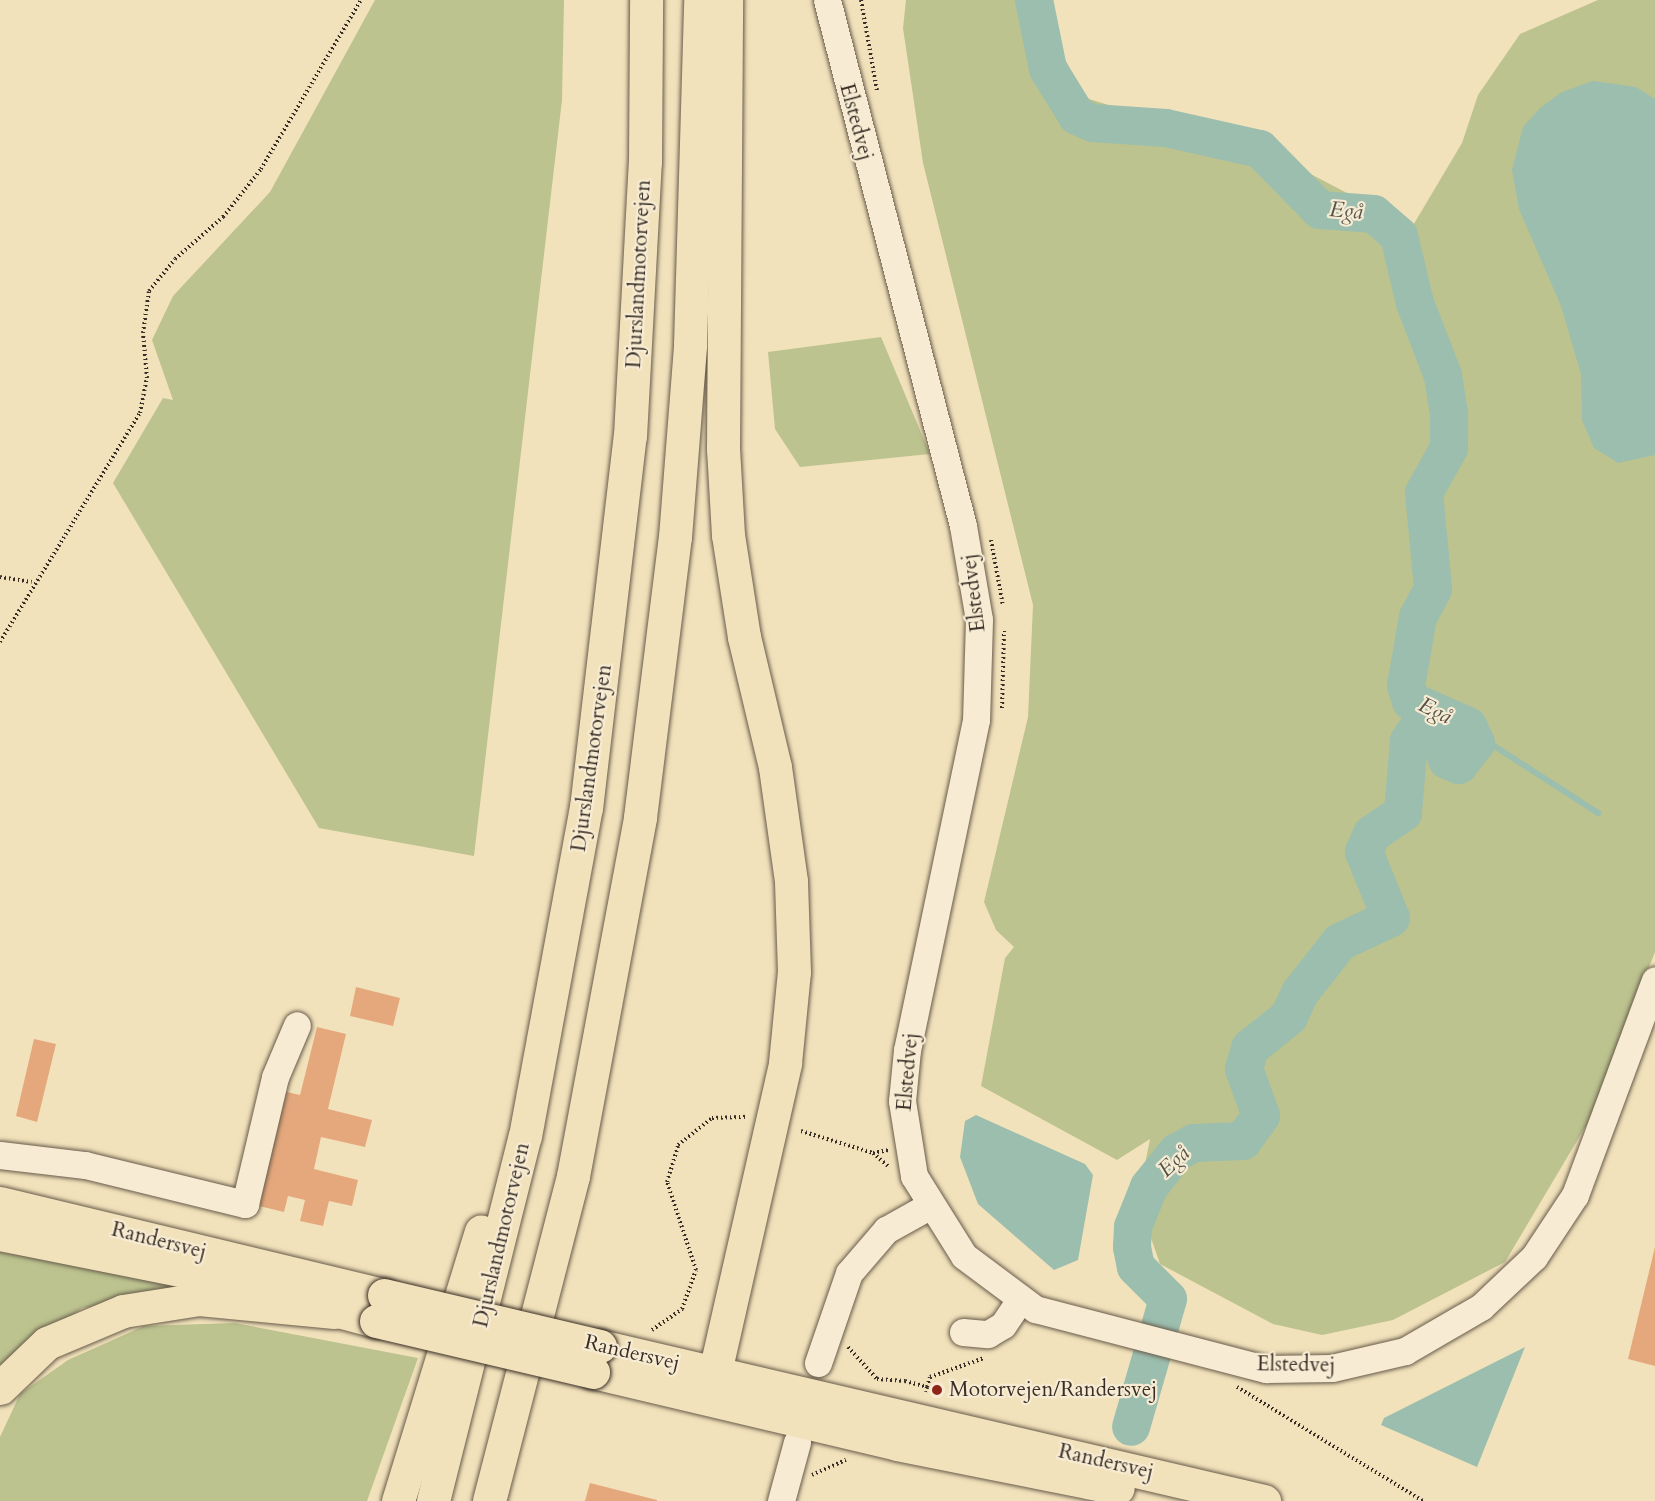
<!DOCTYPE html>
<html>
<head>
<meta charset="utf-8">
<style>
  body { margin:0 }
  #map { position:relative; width:1655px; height:1501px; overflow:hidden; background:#f2e2bb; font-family:Cardo,serif }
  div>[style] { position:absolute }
  .green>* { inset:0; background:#bcc38f }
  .water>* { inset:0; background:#9bbeae }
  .stream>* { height:6px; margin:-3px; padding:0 3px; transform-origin:3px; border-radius:3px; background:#9bbeae }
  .river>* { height:38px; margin:-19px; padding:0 19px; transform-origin:19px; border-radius:19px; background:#9bbeae }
  .building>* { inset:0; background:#e5a87d }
  .path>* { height:4px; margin-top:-2px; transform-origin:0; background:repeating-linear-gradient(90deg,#392e26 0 1.5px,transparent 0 4.5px) }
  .roads { filter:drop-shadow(0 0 2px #675b4b) drop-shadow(0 0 2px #675b4b) }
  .minor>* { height:27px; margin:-13.5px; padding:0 13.5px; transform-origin:13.5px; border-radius:13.5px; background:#f7ecd3 }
  .major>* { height:33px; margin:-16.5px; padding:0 16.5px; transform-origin:16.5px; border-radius:16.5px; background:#f2e2bb }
  .highway>* { height:33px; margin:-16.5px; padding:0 16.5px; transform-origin:16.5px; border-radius:16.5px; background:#f2e2bb }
  .bridges { filter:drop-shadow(0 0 2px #392e26) drop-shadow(0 0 2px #392e26) }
  .major-bridge>* { height:33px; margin:-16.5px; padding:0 16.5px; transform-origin:16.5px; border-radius:16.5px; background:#f2e2bb }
  .dots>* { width:16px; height:16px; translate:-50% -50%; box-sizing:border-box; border:3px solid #f7ecd3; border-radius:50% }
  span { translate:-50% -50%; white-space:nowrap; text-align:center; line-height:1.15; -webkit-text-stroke:4.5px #f7ecd3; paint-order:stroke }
  .street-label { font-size:21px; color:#392e26 }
  .poi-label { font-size:21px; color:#392e26 }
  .left { translate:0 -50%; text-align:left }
  .water-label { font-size:22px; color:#525248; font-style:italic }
</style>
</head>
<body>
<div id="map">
  <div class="green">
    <div style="clip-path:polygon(375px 0,564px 0,562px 100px,474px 856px,319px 828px,113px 483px,163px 398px,173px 400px,152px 340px,173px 296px,270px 192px)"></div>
    <div style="clip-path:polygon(906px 0,1053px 0,1055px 41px,1086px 98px,1150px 118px,1221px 127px,1412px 227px,1462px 143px,1478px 95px,1520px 34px,1598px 0,1655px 0,1655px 952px,1587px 1124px,1505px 1262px,1393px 1320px,1322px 1335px,1273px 1324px,1160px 1264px,1138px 1200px,1150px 1139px,1117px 1160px,981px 1086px,1005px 958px,1014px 947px,996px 930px,984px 902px,1028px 717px,1033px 605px,923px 163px,903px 28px)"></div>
    <div style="clip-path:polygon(881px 337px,930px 454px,800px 467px,775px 429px,768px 352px)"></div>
    <div style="clip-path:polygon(0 1252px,199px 1281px,198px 1288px,82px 1308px,0 1370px)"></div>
    <div style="clip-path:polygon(235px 1323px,418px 1358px,367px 1501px,0 1501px,0 1437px,20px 1394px,68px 1360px,144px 1326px)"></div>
  </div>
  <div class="water">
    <div style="clip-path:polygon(1593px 81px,1636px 87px,1655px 99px,1655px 455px,1618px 463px,1594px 448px,1582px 420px,1581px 374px,1561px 306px,1519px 209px,1512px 170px,1523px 127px,1540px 108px,1562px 92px)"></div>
    <div style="clip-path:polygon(976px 1115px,1085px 1164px,1093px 1175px,1078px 1260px,1054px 1270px,978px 1204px,960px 1157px,965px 1121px)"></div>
    <div style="clip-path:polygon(1525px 1347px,1477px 1467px,1381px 1425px,1384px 1418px)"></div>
  </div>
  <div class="stream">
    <div style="left:1474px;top:733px;width:148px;rotate:32.8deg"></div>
  </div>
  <div class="river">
    <div style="left:1034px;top:0;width:70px;rotate:78.5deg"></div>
    <div style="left:1048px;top:69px;width:55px;rotate:58.3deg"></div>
    <div style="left:1077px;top:116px;width:17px;rotate:24deg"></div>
    <div style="left:1093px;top:123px;width:73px;rotate:3.9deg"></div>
    <div style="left:1166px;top:128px;width:96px;rotate:12.6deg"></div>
    <div style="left:1260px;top:149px;width:86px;rotate:45.5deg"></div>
    <div style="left:1320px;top:210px;width:54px;rotate:4.2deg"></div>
    <div style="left:1374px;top:214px;width:33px;rotate:41deg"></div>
    <div style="left:1399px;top:236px;width:69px;rotate:76.6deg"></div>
    <div style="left:1415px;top:303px;width:78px;rotate:69deg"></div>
    <div style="left:1443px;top:376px;width:37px;rotate:81deg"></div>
    <div style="left:1449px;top:413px;width:35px;rotate:90deg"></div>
    <div style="left:1449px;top:448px;width:51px;rotate:119.1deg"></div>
    <div style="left:1424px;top:493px;width:96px;rotate:84.6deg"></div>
    <div style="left:1433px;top:589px;width:32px;rotate:118deg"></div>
    <div style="left:1418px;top:617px;width:70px;rotate:99.9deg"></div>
    <div style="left:1406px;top:686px;width:16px;rotate:72deg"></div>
    <div style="left:1411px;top:701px;width:62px;rotate:23.7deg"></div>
    <div style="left:1468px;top:726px;width:19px;rotate:65deg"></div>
    <div style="left:1476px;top:743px;width:28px;rotate:128deg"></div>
    <div style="left:1459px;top:765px;width:13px;rotate:-157deg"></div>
    <div style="left:1447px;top:760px;width:28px;rotate:-108deg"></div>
    <div style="left:1438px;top:733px;width:23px;rotate:-178deg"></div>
    <div style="left:1415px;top:732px;width:11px;rotate:124deg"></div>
    <div style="left:1409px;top:741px;width:72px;rotate:94.8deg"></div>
    <div style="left:1403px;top:813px;width:37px;rotate:146deg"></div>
    <div style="left:1372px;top:834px;width:20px;rotate:114deg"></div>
    <div style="left:1364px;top:852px;width:71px;rotate:67.8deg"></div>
    <div style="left:1391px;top:918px;width:56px;rotate:154.8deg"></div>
    <div style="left:1340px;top:942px;width:65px;rotate:128.1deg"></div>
    <div style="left:1300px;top:993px;width:26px;rotate:115deg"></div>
    <div style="left:1289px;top:1017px;width:50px;rotate:141.5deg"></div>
    <div style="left:1250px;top:1048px;width:22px;rotate:106deg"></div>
    <div style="left:1244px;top:1069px;width:50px;rotate:70.1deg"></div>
    <div style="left:1261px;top:1116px;width:31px;rotate:126deg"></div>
    <div style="left:1243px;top:1141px;width:49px;rotate:177.7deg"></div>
    <div style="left:1194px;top:1143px;width:19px;rotate:152deg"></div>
    <div style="left:1177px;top:1152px;width:45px;rotate:128.7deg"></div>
    <div style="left:1149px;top:1187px;width:43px;rotate:111.8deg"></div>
    <div style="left:1133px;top:1227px;width:20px;rotate:93deg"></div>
    <div style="left:1132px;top:1247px;width:20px;rotate:79deg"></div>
    <div style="left:1136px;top:1267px;width:45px;rotate:45deg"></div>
    <div style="left:1168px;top:1299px;width:133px;rotate:106.1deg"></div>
  </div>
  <div class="building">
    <div style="clip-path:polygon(356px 987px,400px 998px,393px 1026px,350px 1016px)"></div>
    <div style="clip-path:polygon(317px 1027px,346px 1034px,328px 1109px,372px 1120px,365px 1147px,321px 1137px,314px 1169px,358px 1180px,352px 1206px,329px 1201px,323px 1226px,300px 1221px,305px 1200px,288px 1196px,284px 1212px,255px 1205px,282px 1091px,300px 1095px)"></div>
    <div style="clip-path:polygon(34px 1039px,56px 1044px,37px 1122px,16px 1116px)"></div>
    <div style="clip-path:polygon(1655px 1247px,1655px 1366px,1628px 1359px)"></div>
    <div style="clip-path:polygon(590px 1483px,657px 1500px,657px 1501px,585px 1501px)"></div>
  </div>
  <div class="path">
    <div style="left:861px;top:0;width:92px;rotate:80deg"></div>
    <div style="left:991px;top:540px;width:67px;rotate:79.7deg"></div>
    <div style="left:0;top:577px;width:32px;rotate:9deg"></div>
    <div style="left:0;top:642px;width:268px;rotate:-58.6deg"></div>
    <div style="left:140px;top:413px;width:36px;rotate:-79deg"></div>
    <div style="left:147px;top:378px;width:45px;rotate:-95.1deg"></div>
    <div style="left:143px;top:333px;width:42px;rotate:-81.9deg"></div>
    <div style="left:149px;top:291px;width:41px;rotate:-50.9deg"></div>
    <div style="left:175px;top:259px;width:64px;rotate:-41.2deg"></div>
    <div style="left:223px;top:217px;width:61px;rotate:-51.6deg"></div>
    <div style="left:261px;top:169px;width:196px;rotate:-59.4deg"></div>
    <div style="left:1002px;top:708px;width:77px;rotate:-88.5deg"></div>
    <div style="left:801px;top:1131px;width:75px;rotate:17deg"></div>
    <div style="left:873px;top:1153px;width:21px;rotate:41deg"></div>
    <div style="left:873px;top:1153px;width:16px;rotate:-11deg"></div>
    <div style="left:652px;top:1330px;width:37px;rotate:-35deg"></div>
    <div style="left:682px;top:1309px;width:41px;rotate:-70.3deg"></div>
    <div style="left:696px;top:1270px;width:93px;rotate:-108.2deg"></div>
    <div style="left:667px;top:1182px;width:39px;rotate:-73deg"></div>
    <div style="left:678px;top:1145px;width:43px;rotate:-38.5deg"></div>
    <div style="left:712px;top:1118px;width:36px;rotate:-2deg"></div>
    <div style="left:848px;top:1347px;width:43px;rotate:47.8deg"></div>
    <div style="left:877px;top:1379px;width:28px;rotate:4deg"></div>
    <div style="left:905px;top:1381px;width:23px;rotate:15deg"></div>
    <div style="left:927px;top:1387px;width:5px;rotate:101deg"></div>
    <div style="left:927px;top:1387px;width:10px;rotate:-73deg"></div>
    <div style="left:930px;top:1377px;width:57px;rotate:-19.4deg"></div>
    <div style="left:1237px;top:1387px;width:218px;rotate:31.5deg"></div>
    <div style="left:812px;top:1475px;width:37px;rotate:-24deg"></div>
  </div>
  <div class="roads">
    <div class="minor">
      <div style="left:827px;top:0;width:543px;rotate:75.5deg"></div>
      <div style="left:963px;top:526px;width:95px;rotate:80.3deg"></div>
      <div style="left:979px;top:620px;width:100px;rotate:91.7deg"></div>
      <div style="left:976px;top:720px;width:337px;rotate:101.8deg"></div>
      <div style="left:907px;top:1050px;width:51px;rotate:95.6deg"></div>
      <div style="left:902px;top:1101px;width:76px;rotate:80.9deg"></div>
      <div style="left:914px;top:1176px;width:94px;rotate:58deg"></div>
      <div style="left:964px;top:1256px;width:89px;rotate:36.7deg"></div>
      <div style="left:1035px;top:1309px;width:239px;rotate:14.6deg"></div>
      <div style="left:1266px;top:1369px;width:66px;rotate:-0.9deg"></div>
      <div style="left:1332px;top:1368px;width:75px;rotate:-13.1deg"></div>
      <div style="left:1405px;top:1351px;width:88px;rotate:-30.1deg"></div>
      <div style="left:1481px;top:1307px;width:73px;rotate:-43.3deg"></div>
      <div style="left:1534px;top:1257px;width:74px;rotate:-56.5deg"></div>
      <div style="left:1575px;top:1195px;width:229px;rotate:-69.6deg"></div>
      <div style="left:0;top:1155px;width:86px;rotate:6.7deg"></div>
      <div style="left:85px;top:1165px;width:165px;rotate:13.7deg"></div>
      <div style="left:245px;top:1204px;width:130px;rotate:-76.7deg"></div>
      <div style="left:275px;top:1077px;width:56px;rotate:-67.1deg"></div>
      <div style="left:963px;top:1332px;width:25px;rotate:5deg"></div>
      <div style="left:988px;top:1334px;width:17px;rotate:-31deg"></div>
      <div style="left:1003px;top:1325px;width:30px;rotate:-56deg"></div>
      <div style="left:818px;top:1363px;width:95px;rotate:-71deg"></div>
      <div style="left:849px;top:1273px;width:57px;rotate:-49.3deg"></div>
      <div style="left:886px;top:1230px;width:49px;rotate:-29.2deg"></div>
      <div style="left:781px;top:1501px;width:61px;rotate:-74.8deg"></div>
    </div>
    <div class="major">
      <div style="left:0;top:1203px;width:395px;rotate:13.5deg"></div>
      <div style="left:0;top:1234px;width:204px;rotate:11.3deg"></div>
      <div style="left:200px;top:1274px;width:182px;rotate:15deg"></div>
      <div style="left:600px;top:1346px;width:682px;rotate:13.14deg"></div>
      <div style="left:593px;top:1372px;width:312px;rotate:13.3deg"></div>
      <div style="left:897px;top:1444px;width:225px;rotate:11.3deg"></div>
    </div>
    <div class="highway">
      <div style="left:715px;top:1372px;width:317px;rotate:-77.2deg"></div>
      <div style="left:785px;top:1063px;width:91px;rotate:-84.4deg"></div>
      <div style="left:794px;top:972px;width:91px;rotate:-91.9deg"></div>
      <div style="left:791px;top:881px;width:115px;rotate:-98deg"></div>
      <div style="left:775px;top:767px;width:134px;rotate:-103.4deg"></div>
      <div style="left:744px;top:637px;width:103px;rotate:-98.9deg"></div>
      <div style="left:728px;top:535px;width:86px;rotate:-93.3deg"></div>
      <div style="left:723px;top:449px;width:449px;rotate:-89.6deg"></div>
      <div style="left:0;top:1388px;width:65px;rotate:-43.8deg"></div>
      <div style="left:47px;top:1343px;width:82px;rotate:-22.8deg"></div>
      <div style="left:123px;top:1311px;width:77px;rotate:-9deg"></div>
      <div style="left:199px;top:1299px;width:136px;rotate:5.5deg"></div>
      <div style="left:398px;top:1501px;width:282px;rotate:-72.9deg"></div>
      <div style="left:433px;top:1501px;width:376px;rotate:-75.9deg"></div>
      <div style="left:525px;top:1136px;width:334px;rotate:-79.5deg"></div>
      <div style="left:586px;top:808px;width:375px;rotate:-83.3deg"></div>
      <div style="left:630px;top:436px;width:274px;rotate:-86.9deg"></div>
      <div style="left:645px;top:162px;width:162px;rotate:-89.6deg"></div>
      <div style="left:489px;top:1501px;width:336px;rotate:-75.5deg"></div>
      <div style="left:573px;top:1176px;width:365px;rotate:-79.4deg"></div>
      <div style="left:640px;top:817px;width:282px;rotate:-82.9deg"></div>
      <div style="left:675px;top:537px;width:193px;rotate:-85.5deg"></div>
      <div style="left:690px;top:345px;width:345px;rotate:-88.3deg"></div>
    </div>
  </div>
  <div class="bridges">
    <div class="major-bridge">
      <div style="left:384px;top:1295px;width:222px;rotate:13.3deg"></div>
      <div style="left:376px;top:1321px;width:223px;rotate:13.2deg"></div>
    </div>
  </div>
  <div class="dots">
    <div style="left:937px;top:1390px;background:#8f2418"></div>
  </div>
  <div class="street-label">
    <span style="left:856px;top:122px;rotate:75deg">Elstedvej</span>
    <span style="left:639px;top:274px;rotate:-87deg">Djurslandmotorvejen</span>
    <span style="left:974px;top:593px;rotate:-97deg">Elstedvej</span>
    <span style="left:592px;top:758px;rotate:-82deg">Djurslandmotorvejen</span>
    <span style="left:908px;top:1072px;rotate:-85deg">Elstedvej</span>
    <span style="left:502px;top:1235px;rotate:-77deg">Djurslandmotorvejen</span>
    <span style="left:159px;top:1241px;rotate:14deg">Randersvej</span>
    <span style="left:632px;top:1353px;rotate:13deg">Randersvej</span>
    <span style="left:1296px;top:1365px;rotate:1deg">Elstedvej</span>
    <span style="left:1106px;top:1462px;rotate:13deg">Randersvej</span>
  </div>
  <div class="poi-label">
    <span class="left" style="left:949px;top:1390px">Motorvejen/Randersvej</span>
  </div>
  <div class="water-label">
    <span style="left:1346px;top:211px;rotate:5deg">Egå</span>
    <span style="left:1435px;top:711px;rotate:26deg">Egå</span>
    <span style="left:1174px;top:1162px;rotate:-43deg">Egå</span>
  </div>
</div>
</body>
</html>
